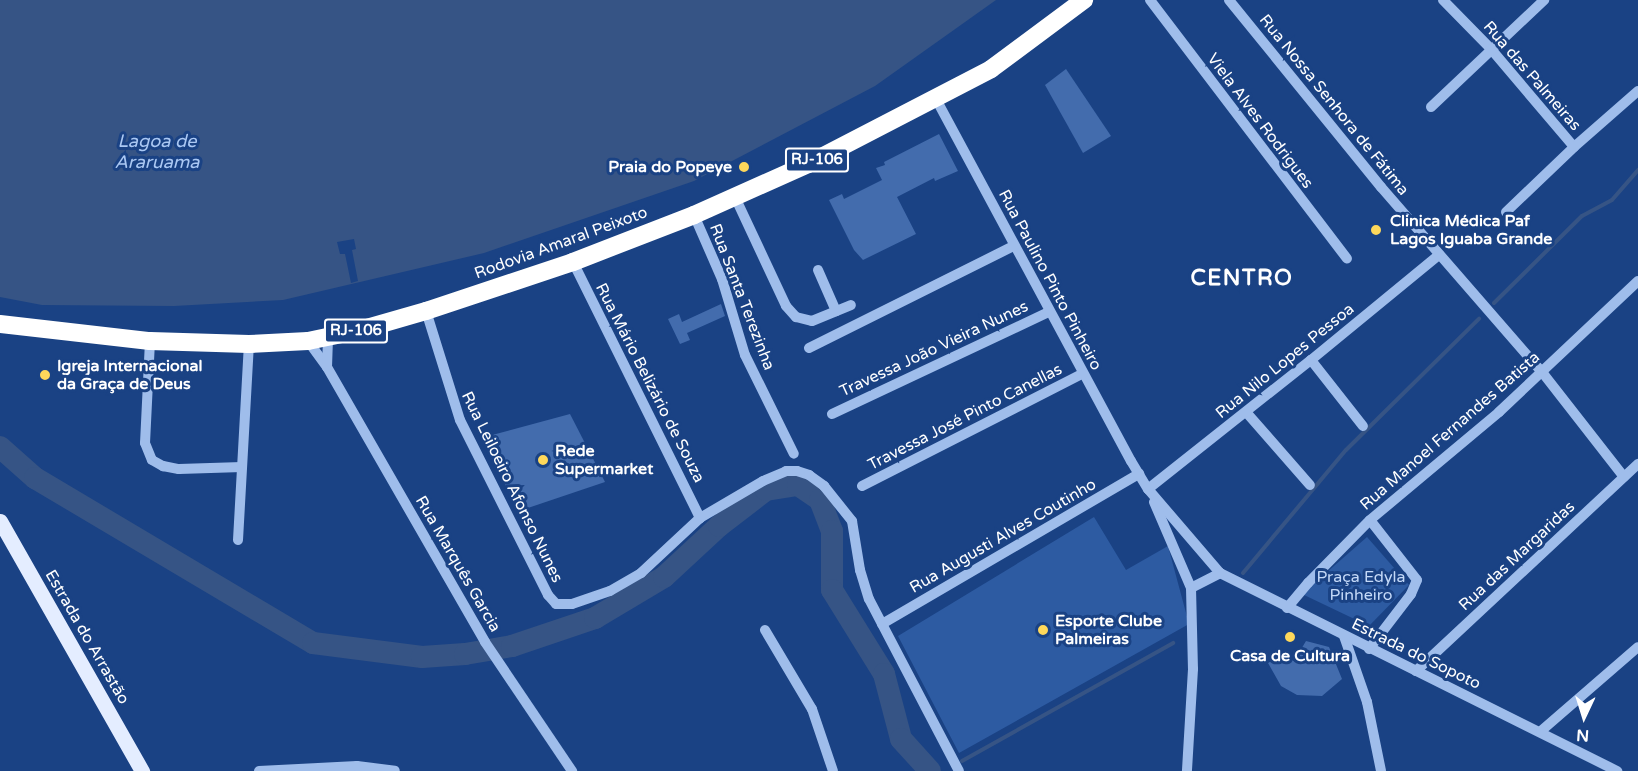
<!DOCTYPE html>
<html>
<head>
<meta charset="utf-8">
<style>
  body { margin:0 }
  #map { position:relative; width:1638px; height:771px; overflow:hidden; background:#1a4284; font-family:"Varela Round",sans-serif }
  div>[style] { position:absolute }
  .green>* { inset:0; background:#2d5ba2 }
  .water>* { inset:0; background:#365485 }
  .pier>* { inset:0; background:#1a4284 }
  .stream>* { height:4px; margin:-2px; padding:0 2px; transform-origin:2px; border-radius:2px; background:#365485 }
  .river>* { height:22px; margin:-11px; padding:0 11px; transform-origin:11px; border-radius:11px; background:#365485 }
  .building>* { inset:0; background:#436cad }
  .minor>* { height:10px; margin:-5px; padding:0 5px; transform-origin:5px; border-radius:5px; background:#9fbdeb }
  .major>* { height:15px; margin:-7.5px; padding:0 7.5px; transform-origin:7.5px; border-radius:7.5px; background:#e4edff }
  .highway>* { height:18px; margin:-9px; padding:0 9px; transform-origin:9px; border-radius:9px; background:#fff }
  .dots>* { width:16px; height:16px; translate:-50% -50%; box-sizing:border-box; border:3px solid #1a4284; border-radius:50% }
  span { translate:-50% -50%; white-space:nowrap; text-align:center; line-height:1.15; -webkit-text-stroke:6px #1a4284; paint-order:stroke }
  .shield-label span { padding:2px 4px; background:#1a4284; border:2px solid; border-radius:4px; -webkit-text-stroke-width:0 }
  .shield-label { font-size:15px; color:#fff; font-weight:700 }
  .street-label { font-size:16px; color:#fff }
  .poi-label { font-size:16px; color:#fff; font-weight:700 }
  .right { translate:-100% -50%; text-align:right }
  .left { translate:0 -50%; text-align:left }
  .park-label { font-size:16px; color:#c4d9f8 }
  .water-label { font-size:18px; color:#abc8f3; font-style:italic }
  .district-label { font-size:22px; color:#fff; font-weight:700; letter-spacing:1.5px }
  .north { position:absolute; left:1554px; top:687px; width:60px; height:60px; -webkit-text-stroke:4px #1a4284; paint-order:stroke; rotate:184deg; font-size:16px; font-weight:700; line-height:24px; text-align:center; color:#fff }
  .north::after { content:''; display:block; margin:auto; width:21px; height:27px; background:#fff; clip-path:polygon(50% 0,100% 100%,50% 72%,0 100%) }
</style>
</head>
<body>
<div id="map">
  <div class="green">
    <div style="clip-path:polygon(1094px 517px,1126px 570px,1168px 546px,1189px 624px,959px 753px,898px 636px)"></div>
    <div style="clip-path:polygon(1367px 537px,1409px 585px,1369px 626px,1302px 594px)"></div>
  </div>
  <div class="water">
    <div style="clip-path:polygon(0 0,996px 0,875px 86px,694px 181px,484px 253px,283px 300px,174px 306px,42px 305px,0 297px)"></div>
  </div>
  <div class="pier">
    <div style="clip-path:polygon(354px 239px,356px 249px,352px 250px,358px 281px,351px 283px,345px 254px,340px 254px,337px 242px)"></div>
  </div>
  <div class="stream">
    <div style="left:1494px;top:303px;width:124px;rotate:-44.7deg"></div>
    <div style="left:1582px;top:216px;width:34px;rotate:-28deg"></div>
    <div style="left:1612px;top:200px;width:40px;rotate:-49deg"></div>
    <div style="left:1243px;top:573px;width:160px;rotate:-50.1deg"></div>
    <div style="left:1346px;top:450px;width:187px;rotate:-44.6deg"></div>
    <div style="left:962px;top:761px;width:242px;rotate:-29.2deg"></div>
  </div>
  <div class="river">
    <div style="left:0;top:447px;width:47px;rotate:41.5deg"></div>
    <div style="left:35px;top:478px;width:323px;rotate:30.7deg"></div>
    <div style="left:313px;top:643px;width:110px;rotate:7.3deg"></div>
    <div style="left:422px;top:657px;width:43px;rotate:-4deg"></div>
    <div style="left:465px;top:654px;width:48px;rotate:-9.7deg"></div>
    <div style="left:512px;top:646px;width:88px;rotate:-18.6deg"></div>
    <div style="left:595px;top:618px;width:80px;rotate:-30.7deg"></div>
    <div style="left:664px;top:577px;width:75px;rotate:-42.8deg"></div>
    <div style="left:719px;top:526px;width:59px;rotate:-37.5deg"></div>
    <div style="left:766px;top:490px;width:32px;rotate:-9deg"></div>
    <div style="left:798px;top:485px;width:27px;rotate:34deg"></div>
    <div style="left:820px;top:500px;width:33px;rotate:69deg"></div>
    <div style="left:832px;top:531px;width:59px;rotate:90deg"></div>
    <div style="left:832px;top:590px;width:99px;rotate:58.2deg"></div>
    <div style="left:884px;top:674px;width:67px;rotate:75.3deg"></div>
    <div style="left:901px;top:739px;width:43px;rotate:47.8deg"></div>
  </div>
  <div class="building">
    <div style="clip-path:polygon(1066px 69px,1111px 136px,1083px 153px,1045px 85px)"></div>
    <div style="clip-path:polygon(939px 134px,958px 171px,935px 181px,934px 178px,897px 197px,916px 234px,863px 260px,854px 250px,829px 200px,842px 194px,844px 199px,882px 180px,876px 168px,885px 165px,884px 162px)"></div>
    <div style="clip-path:polygon(721px 304px,725px 316px,687px 333px,690px 340px,680px 344px,668px 319px,679px 314px,682px 322px)"></div>
    <div style="clip-path:polygon(570px 414px,605px 482px,519px 511px,481px 438px)"></div>
    <div style="clip-path:polygon(1306px 641px,1329px 647px,1342px 679px,1322px 696px,1297px 695px,1281px 686px,1268px 663px,1280px 656px,1294px 661px)"></div>
  </div>
  <div class="minor">
    <div style="left:1150px;top:0;width:325px;rotate:52.7deg"></div>
    <div style="left:1229px;top:0;width:241px;rotate:50.9deg"></div>
    <div style="left:1381px;top:187px;width:245px;rotate:49deg"></div>
    <div style="left:1542px;top:372px;width:133px;rotate:52deg"></div>
    <div style="left:1443px;top:0;width:69px;rotate:45.6deg"></div>
    <div style="left:1491px;top:49px;width:128px;rotate:49.7deg"></div>
    <div style="left:936px;top:99px;width:411px;rotate:61.7deg"></div>
    <div style="left:1131px;top:461px;width:33px;rotate:59deg"></div>
    <div style="left:1148px;top:489px;width:111px;rotate:49.4deg"></div>
    <div style="left:1220px;top:573px;width:444px;rotate:26.5deg"></div>
    <div style="left:1431px;top:107px;width:156px;rotate:-43.4deg"></div>
    <div style="left:735px;top:197px;width:120px;rotate:64.9deg"></div>
    <div style="left:786px;top:306px;width:15px;rotate:48deg"></div>
    <div style="left:796px;top:317px;width:16px;rotate:14deg"></div>
    <div style="left:812px;top:321px;width:42px;rotate:-22.3deg"></div>
    <div style="left:1506px;top:212px;width:94px;rotate:-43.7deg"></div>
    <div style="left:1574px;top:147px;width:85px;rotate:-41.2deg"></div>
    <div style="left:694px;top:215px;width:70px;rotate:66.4deg"></div>
    <div style="left:722px;top:279px;width:79px;rotate:73.2deg"></div>
    <div style="left:745px;top:355px;width:110px;rotate:63.7deg"></div>
    <div style="left:573px;top:262px;width:286px;rotate:63.6deg"></div>
    <div style="left:818px;top:270px;width:45px;rotate:66.3deg"></div>
    <div style="left:426px;top:311px;width:114px;rotate:72.7deg"></div>
    <div style="left:460px;top:420px;width:196px;rotate:63.3deg"></div>
    <div style="left:548px;top:595px;width:12px;rotate:48deg"></div>
    <div style="left:556px;top:604px;width:16px"></div>
    <div style="left:572px;top:604px;width:40px;rotate:-18.9deg"></div>
    <div style="left:610px;top:591px;width:36px;rotate:-30deg"></div>
    <div style="left:641px;top:573px;width:81px;rotate:-43deg"></div>
    <div style="left:700px;top:518px;width:73px;rotate:-30.4deg"></div>
    <div style="left:763px;top:481px;width:25px;rotate:-23deg"></div>
    <div style="left:786px;top:471px;width:11px"></div>
    <div style="left:797px;top:471px;width:13px;rotate:18deg"></div>
    <div style="left:809px;top:475px;width:19px;rotate:36deg"></div>
    <div style="left:824px;top:486px;width:45px;rotate:51.3deg"></div>
    <div style="left:852px;top:521px;width:50px;rotate:80.7deg"></div>
    <div style="left:860px;top:570px;width:30px;rotate:73deg"></div>
    <div style="left:869px;top:599px;width:194px;rotate:62.4deg"></div>
    <div style="left:150px;top:341px;width:102px;rotate:92.8deg"></div>
    <div style="left:145px;top:443px;width:18px;rotate:68deg"></div>
    <div style="left:152px;top:460px;width:13px;rotate:29deg"></div>
    <div style="left:163px;top:466px;width:16px;rotate:11deg"></div>
    <div style="left:179px;top:469px;width:63px;rotate:-1.8deg"></div>
    <div style="left:308px;top:341px;width:32px;rotate:54deg"></div>
    <div style="left:327px;top:367px;width:317px;rotate:60.1deg"></div>
    <div style="left:485px;top:642px;width:156px;rotate:56deg"></div>
    <div style="left:809px;top:348px;width:229px;rotate:-26.5deg"></div>
    <div style="left:1311px;top:360px;width:84px;rotate:51.8deg"></div>
    <div style="left:327px;top:367px;width:30px;rotate:-88deg"></div>
    <div style="left:1246px;top:412px;width:97px;rotate:48.8deg"></div>
    <div style="left:832px;top:414px;width:240px;rotate:-25.2deg"></div>
    <div style="left:862px;top:486px;width:247px;rotate:-27deg"></div>
    <div style="left:1148px;top:489px;width:208px;rotate:-38.4deg"></div>
    <div style="left:1311px;top:360px;width:166px;rotate:-39.4deg"></div>
    <div style="left:1154px;top:502px;width:94px;rotate:66.7deg"></div>
    <div style="left:1191px;top:588px;width:81px;rotate:88.6deg"></div>
    <div style="left:1193px;top:669px;width:102px;rotate:93.4deg"></div>
    <div style="left:238px;top:540px;width:196px;rotate:-86.8deg"></div>
    <div style="left:1191px;top:588px;width:33px;rotate:-27deg"></div>
    <div style="left:1287px;top:608px;width:33px;rotate:-50deg"></div>
    <div style="left:1308px;top:583px;width:88px;rotate:-45.5deg"></div>
    <div style="left:1370px;top:520px;width:168px;rotate:-39.9deg"></div>
    <div style="left:1499px;top:412px;width:191px;rotate:-43.3deg"></div>
    <div style="left:882px;top:624px;width:298px;rotate:-30.3deg"></div>
    <div style="left:765px;top:630px;width:92px;rotate:59.3deg"></div>
    <div style="left:812px;top:709px;width:65px;rotate:71.3deg"></div>
    <div style="left:1344px;top:636px;width:70px;rotate:70.8deg"></div>
    <div style="left:1367px;top:702px;width:70px;rotate:78.5deg"></div>
    <div style="left:1369px;top:649px;width:69px;rotate:-52.6deg"></div>
    <div style="left:1411px;top:594px;width:15px;rotate:-67deg"></div>
    <div style="left:1417px;top:580px;width:76px;rotate:-128.1deg"></div>
    <div style="left:1416px;top:671px;width:304px;rotate:-43deg"></div>
    <div style="left:1541px;top:731px;width:128px;rotate:-40.9deg"></div>
    <div style="left:259px;top:771px;width:98px;rotate:-2.9deg"></div>
    <div style="left:357px;top:766px;width:38px;rotate:7deg"></div>
  </div>
  <div class="major">
    <div style="left:0;top:521px;width:288px;rotate:60.4deg"></div>
  </div>
  <div class="highway">
    <div style="left:0;top:324px;width:151px;rotate:6.5deg"></div>
    <div style="left:150px;top:341px;width:99px;rotate:1.7deg"></div>
    <div style="left:249px;top:344px;width:59px;rotate:-2.9deg"></div>
    <div style="left:308px;top:341px;width:53px;rotate:-11.9deg"></div>
    <div style="left:360px;top:330px;width:69px;rotate:-16.1deg"></div>
    <div style="left:426px;top:311px;width:155px;rotate:-18.4deg"></div>
    <div style="left:573px;top:262px;width:130px;rotate:-21.2deg"></div>
    <div style="left:694px;top:215px;width:125px;rotate:-24.1deg"></div>
    <div style="left:808px;top:164px;width:206px;rotate:-27.4deg"></div>
    <div style="left:991px;top:69px;width:116px;rotate:-36.6deg"></div>
  </div>
  <div class="dots">
    <div style="left:744px;top:167px;background:#fed85b"></div>
    <div style="left:1376px;top:230px;background:#fed85b"></div>
    <div style="left:45px;top:375px;background:#fed85b"></div>
    <div style="left:543px;top:460px;background:#fed85b"></div>
    <div style="left:1043px;top:630px;background:#fed85b"></div>
    <div style="left:1290px;top:637px;background:#fed85b"></div>
  </div>
  <div class="shield-label">
    <span style="left:817px;top:160px">RJ-106</span>
    <span style="left:356px;top:331px">RJ-106</span>
  </div>
  <div class="street-label">
    <span style="left:1532px;top:76px;rotate:49deg">Rua das Palmeiras</span>
    <span style="left:1334px;top:105px;rotate:51deg">Rua Nossa Senhora de Fátima</span>
    <span style="left:1260px;top:121px;rotate:53deg">Viela Alves Rodrigues</span>
    <span style="left:561px;top:243px;rotate:-20deg">Rodovia Amaral Peixoto</span>
    <span style="left:1050px;top:280px;rotate:62deg">Rua Paulino Pinto Pinheiro</span>
    <span style="left:742px;top:297px;rotate:69deg">Rua Santa Terezinha</span>
    <span style="left:934px;top:349px;rotate:-25deg">Travessa João Vieira Nunes</span>
    <span style="left:1285px;top:361px;rotate:-39deg">Rua Nilo Lopes Pessoa</span>
    <span style="left:650px;top:383px;rotate:63deg">Rua Mário Belizário de Souza</span>
    <span style="left:965px;top:417px;rotate:-27deg">Travessa José Pinto Canellas</span>
    <span style="left:1450px;top:431px;rotate:-41deg">Rua Manoel Fernandes Batista</span>
    <span style="left:512px;top:487px;rotate:64deg">Rua Leiloeiro Afonso Nunes</span>
    <span style="left:1003px;top:536px;rotate:-30deg">Rua Augusti Alves Coutinho</span>
    <span style="left:1517px;top:556px;rotate:-43deg">Rua das Margaridas</span>
    <span style="left:458px;top:564px;rotate:60deg">Rua Marquês Garcia</span>
    <span style="left:87px;top:637px;rotate:60deg">Estrada do Arrastão</span>
    <span style="left:1416px;top:654px;rotate:26deg">Estrada do Sopoto</span>
  </div>
  <div class="poi-label">
    <span class="right" style="left:732px;top:167px">Praia do Popeye</span>
    <span class="left" style="left:1390px;top:230px">Clinica Médica Paf<br>Lagos Iguaba Grande</span>
    <span class="left" style="left:57px;top:375px">Igreja Internacional<br>da Graça de Deus</span>
    <span class="left" style="left:555px;top:460px">Rede<br>Supermarket</span>
    <span class="left" style="left:1055px;top:630px">Esporte Clube<br>Palmeiras</span>
    <span style="left:1290px;top:656px">Casa de Cultura</span>
  </div>
  <div class="park-label">
    <span style="left:1361px;top:586px">Praça Edyla<br>Pinheiro</span>
  </div>
  <div class="water-label">
    <span style="left:157px;top:152px">Lagoa de<br>Araruama</span>
  </div>
  <div class="district-label">
    <span style="left:1242px;top:279px">CENTRO</span>
  </div>
  <div class="north">N</div>
</div>
</body>
</html>
